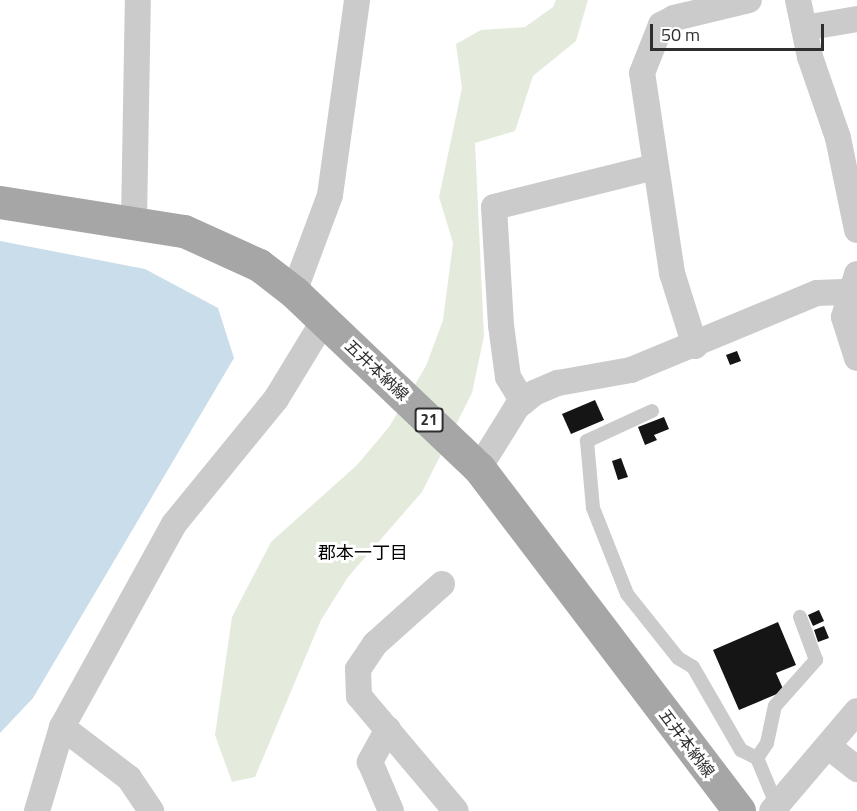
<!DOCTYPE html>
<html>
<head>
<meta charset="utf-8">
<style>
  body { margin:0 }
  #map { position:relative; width:857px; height:811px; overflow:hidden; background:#fff; font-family:"Titillium Web","Noto Sans JP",sans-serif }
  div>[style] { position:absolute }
  .green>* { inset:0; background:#e4ebdc }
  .water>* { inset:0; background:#c9ddea }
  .building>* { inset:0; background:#151515 }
  .lane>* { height:14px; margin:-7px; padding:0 7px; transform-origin:7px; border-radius:7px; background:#cbcbcb }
  .street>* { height:26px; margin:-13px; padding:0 13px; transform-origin:13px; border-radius:13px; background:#cbcbcb }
  .primary>* { height:33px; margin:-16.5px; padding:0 16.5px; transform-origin:16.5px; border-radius:16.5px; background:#a6a6a6 }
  span { translate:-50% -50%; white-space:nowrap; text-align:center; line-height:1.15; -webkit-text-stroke:6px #fff; paint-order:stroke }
  .shield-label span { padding:2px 4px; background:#fff; border:2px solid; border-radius:4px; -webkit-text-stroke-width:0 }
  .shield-label { font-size:15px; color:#2e2e2e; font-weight:700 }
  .street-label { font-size:16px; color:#2e2e2e }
  .neighbourhood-label { font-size:18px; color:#000 }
  .scale { position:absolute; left:650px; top:24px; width:174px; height:27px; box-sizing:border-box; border:3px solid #2e2e2e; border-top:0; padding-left:8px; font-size:18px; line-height:21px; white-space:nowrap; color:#2e2e2e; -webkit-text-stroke:4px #fff; paint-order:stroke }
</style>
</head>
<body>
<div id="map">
  <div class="green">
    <div style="clip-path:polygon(556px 0,588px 0,576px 41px,533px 76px,515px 131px,475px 143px,484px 336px,472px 393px,422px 492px,348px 577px,321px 620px,255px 777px,232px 782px,215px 735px,232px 617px,271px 542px,357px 465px,389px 427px,426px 366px,443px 320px,453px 243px,439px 197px,462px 88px,456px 44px,481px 30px,525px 27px,553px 7px)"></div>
  </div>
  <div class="water">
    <div style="clip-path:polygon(0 241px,145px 269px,218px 308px,234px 358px,33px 698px,0 733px)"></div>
  </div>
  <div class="building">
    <div style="clip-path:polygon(737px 351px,741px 361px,730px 365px,726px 355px)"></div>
    <div style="clip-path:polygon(595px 400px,604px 420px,571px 434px,562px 414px)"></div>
    <div style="clip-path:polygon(664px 417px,669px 429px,654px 435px,657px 440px,645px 445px,638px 427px)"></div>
    <div style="clip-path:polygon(621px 458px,628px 477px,618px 480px,612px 461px)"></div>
    <div style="clip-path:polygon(819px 610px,824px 621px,813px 626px,808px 615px)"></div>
    <div style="clip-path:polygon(778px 622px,796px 665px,776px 673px,784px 691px,739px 710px,713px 650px)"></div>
    <div style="clip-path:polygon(824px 626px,829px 638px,818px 642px,814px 630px)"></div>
  </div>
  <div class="lane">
    <div style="left:652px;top:411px;width:72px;rotate:155.2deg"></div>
    <div style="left:587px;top:441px;width:67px;rotate:84.9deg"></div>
    <div style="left:593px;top:508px;width:92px;rotate:68.4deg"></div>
    <div style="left:627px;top:594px;width:82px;rotate:51.4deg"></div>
    <div style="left:678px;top:658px;width:17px;rotate:31deg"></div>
    <div style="left:693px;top:667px;width:96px;rotate:60deg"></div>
    <div style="left:741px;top:750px;width:18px;rotate:27deg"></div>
    <div style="left:777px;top:806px;width:52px;rotate:-112.6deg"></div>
    <div style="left:757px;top:758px;width:18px;rotate:-56deg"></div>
    <div style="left:767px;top:743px;width:38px;rotate:-78deg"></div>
    <div style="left:775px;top:706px;width:62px;rotate:-48.3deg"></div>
    <div style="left:816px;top:660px;width:46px;rotate:-110.4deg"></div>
  </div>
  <div class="street">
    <div style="left:798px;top:0;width:58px;rotate:78.1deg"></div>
    <div style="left:810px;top:57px;width:86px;rotate:70.9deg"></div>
    <div style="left:838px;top:138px;width:94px;rotate:78.3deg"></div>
    <div style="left:804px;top:28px;width:54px;rotate:-9.6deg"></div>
    <div style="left:134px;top:221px;width:221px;rotate:-89deg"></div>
    <div style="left:857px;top:274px;width:45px;rotate:106.8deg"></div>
    <div style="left:844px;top:317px;width:43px;rotate:72.4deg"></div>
    <div style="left:294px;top:292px;width:103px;rotate:-69.6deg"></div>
    <div style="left:330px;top:195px;width:197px;rotate:-82.1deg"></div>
    <div style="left:695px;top:346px;width:77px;rotate:-107.5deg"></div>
    <div style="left:672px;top:273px;width:202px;rotate:-98.5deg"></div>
    <div style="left:642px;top:73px;width:52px;rotate:-68.4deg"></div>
    <div style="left:661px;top:25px;width:15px;rotate:-28deg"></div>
    <div style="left:674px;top:18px;width:77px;rotate:-13.5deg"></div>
    <div style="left:523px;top:402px;width:29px;rotate:-121deg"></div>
    <div style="left:508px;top:377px;width:52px;rotate:-97.7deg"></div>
    <div style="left:501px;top:325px;width:118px;rotate:-93.4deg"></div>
    <div style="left:494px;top:207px;width:166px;rotate:-14deg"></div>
    <div style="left:479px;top:468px;width:72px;rotate:-58.1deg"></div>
    <div style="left:517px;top:407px;width:22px;rotate:-39deg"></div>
    <div style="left:534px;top:393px;width:26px;rotate:-23deg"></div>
    <div style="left:558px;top:383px;width:74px;rotate:-10.1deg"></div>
    <div style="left:631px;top:370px;width:201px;rotate:-22.5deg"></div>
    <div style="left:817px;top:293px;width:33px;rotate:-2deg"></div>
    <div style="left:442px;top:584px;width:90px;rotate:138.2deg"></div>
    <div style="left:375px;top:644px;width:30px;rotate:124deg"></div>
    <div style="left:358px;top:669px;width:27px;rotate:88deg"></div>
    <div style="left:359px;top:696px;width:150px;rotate:49.9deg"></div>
    <div style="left:62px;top:727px;width:84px;rotate:37.3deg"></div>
    <div style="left:129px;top:778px;width:40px;rotate:56deg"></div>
    <div style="left:388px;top:729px;width:38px;rotate:119deg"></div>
    <div style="left:370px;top:762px;width:53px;rotate:66.8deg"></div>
    <div style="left:829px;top:747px;width:36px;rotate:38deg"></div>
    <div style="left:37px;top:811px;width:88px;rotate:-73.4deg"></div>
    <div style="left:62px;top:727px;width:232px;rotate:-61.1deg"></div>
    <div style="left:174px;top:524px;width:161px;rotate:-50.8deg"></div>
    <div style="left:276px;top:399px;width:92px;rotate:-58.7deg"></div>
    <div style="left:772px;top:811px;width:131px;rotate:-49.6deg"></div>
  </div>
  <div class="primary">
    <div style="left:0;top:202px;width:186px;rotate:9deg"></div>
    <div style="left:184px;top:231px;width:82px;rotate:24.4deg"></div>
    <div style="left:259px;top:265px;width:44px;rotate:37.6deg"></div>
    <div style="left:294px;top:292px;width:255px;rotate:43.6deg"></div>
    <div style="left:479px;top:468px;width:430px;rotate:52.8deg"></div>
  </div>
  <div class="shield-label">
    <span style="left:429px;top:420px">21</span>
  </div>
  <div class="street-label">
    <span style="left:377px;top:370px;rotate:43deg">五井本納線</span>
    <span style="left:687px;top:743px;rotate:53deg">五井本納線</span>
  </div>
  <div class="neighbourhood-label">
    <span style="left:363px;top:553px">郡本一丁目</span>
  </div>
  <div class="scale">50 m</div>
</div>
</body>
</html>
